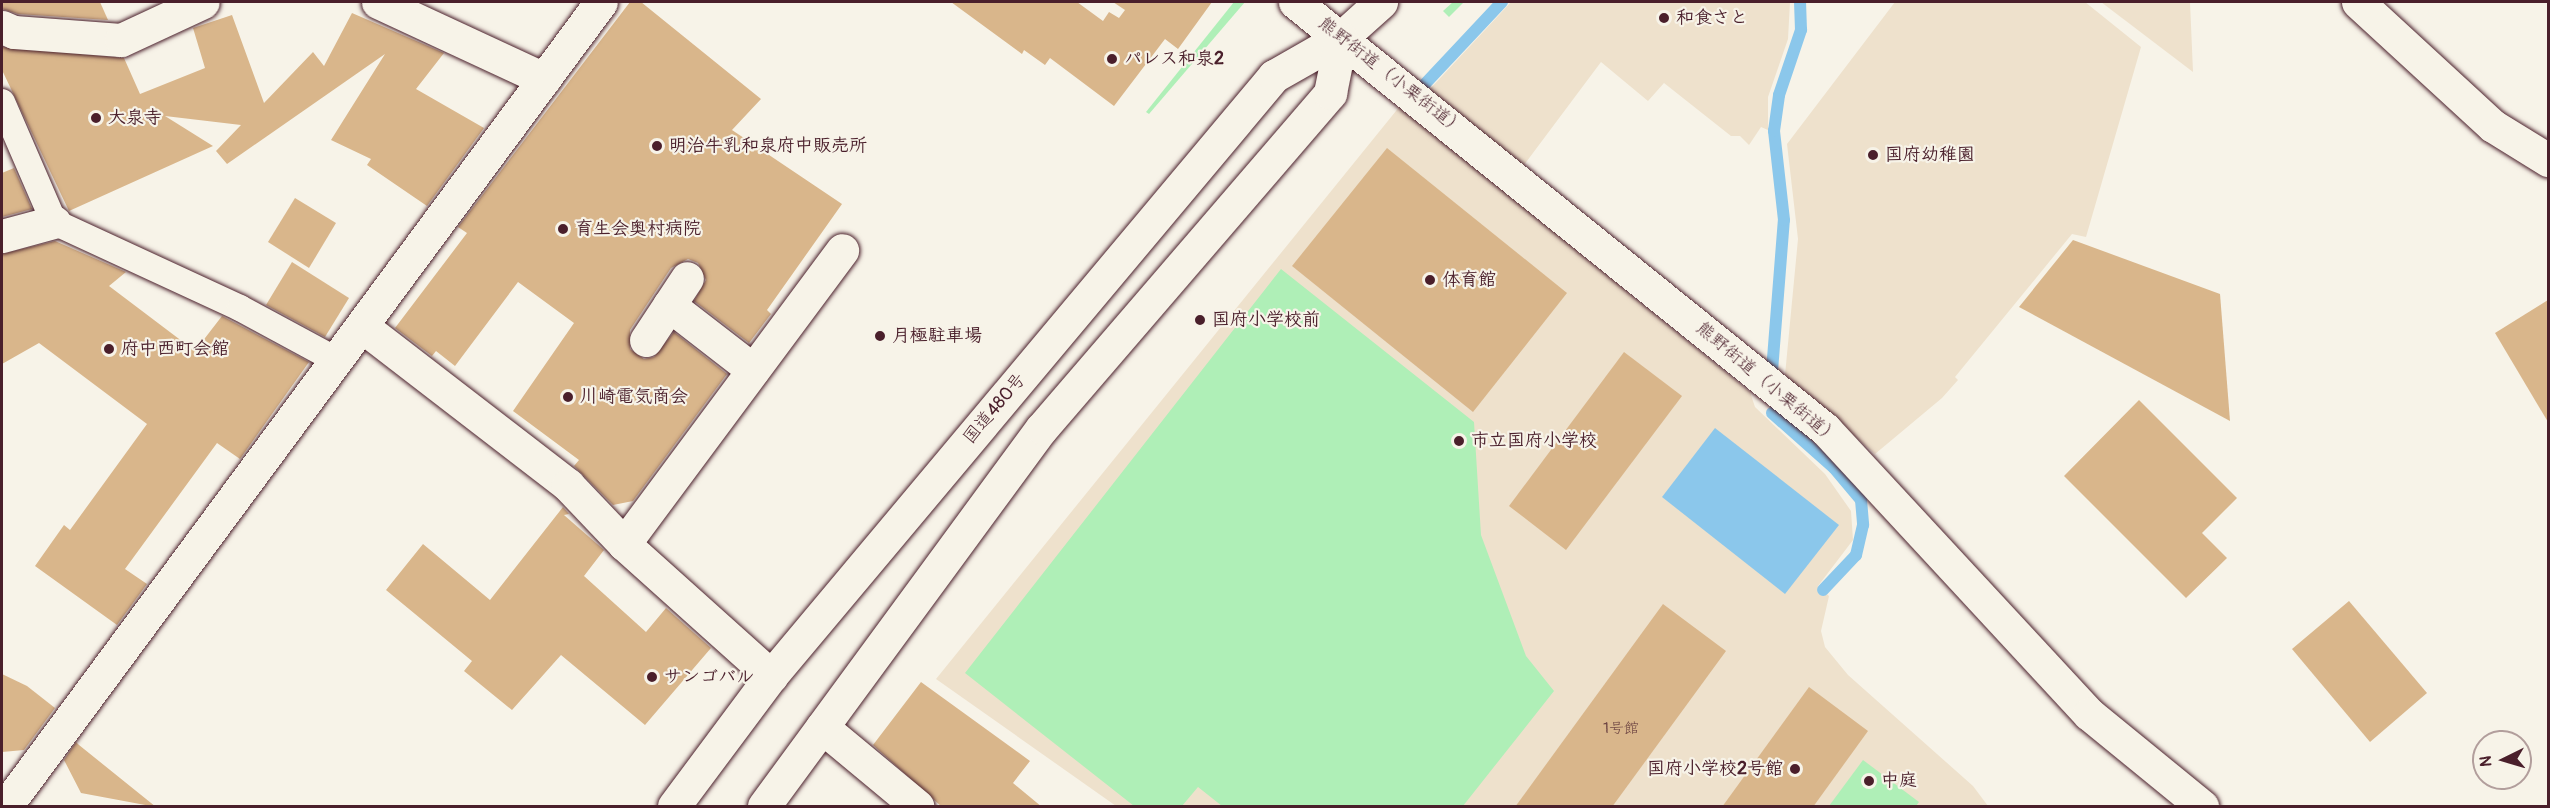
<!DOCTYPE html>
<html>
<head>
<meta charset="utf-8">
<style>
  body { margin:0 }
  #map { position:relative; width:2550px; height:808px; overflow:hidden; background:#f7f3e8; font-family:Pangolin,"Klee One",sans-serif }
  div>[style] { position:absolute }
  .built>* { inset:0; background:#eee1cc }
  .green>* { inset:0; background:#afefb7 }
  .water>* { inset:0; background:#8bc7eb }
  .stream>* { height:12px; margin:-6px; padding:0 6px; transform-origin:6px; border-radius:6px; background:#8bc7eb }
  .building>* { inset:0; background:#d9b68b }
  .roads { filter:drop-shadow(0 0 2px #4a1f2b) drop-shadow(0 0 2px #4a1f2b) }
  .lane>* { height:26px; margin:-13px; padding:0 13px; transform-origin:13px; border-radius:13px; background:#f7f3e8 }
  .street>* { height:33px; margin:-16.5px; padding:0 16.5px; transform-origin:16.5px; border-radius:16.5px; background:#f7f3e8 }
  .highway>* { height:33px; margin:-16.5px; padding:0 16.5px; transform-origin:16.5px; border-radius:16.5px; background:#f7f3e8 }
  .dots>* { width:16px; height:16px; translate:-50% -50%; box-sizing:border-box; border:3px solid #f7f3e8; border-radius:50% }
  span { translate:-50% -50%; white-space:nowrap; text-align:center; line-height:1.15; -webkit-text-stroke:4.5px #f7f3e8; paint-order:stroke }
  .number-label { font-size:15px; color:#6e4543 }
  .number-label span { -webkit-text-stroke-width:0 }
  .poi-label { font-size:18px; color:#4a1f2b; font-weight:700 }
  .left { translate:0 -50%; text-align:left }
  .right { translate:-100% -50%; text-align:right }
  .street-label { font-size:18px; color:#4a1f2b }
  .frame { position:absolute; inset:0; border:3px solid #4a1f2b; pointer-events:none }
  .north { position:absolute; left:2472px; top:730px; width:60px; height:60px; box-sizing:border-box; background:#f7f3e8; border:2px solid #b29e9c; border-radius:50%; rotate:265deg; font-size:16px; font-weight:700; line-height:24px; text-align:center; color:#4a1f2b }
  .north::after { content:''; display:block; margin:auto; width:21px; height:27px; background:#4a1f2b; clip-path:polygon(50% 0,100% 100%,50% 72%,0 100%) }
</style>
</head>
<body>
<div id="map">
  <div class="built">
    <div style="clip-path:polygon(1511px 2px,1790px 2px,1788px 39px,1768px 97px,1768px 130px,1761px 127px,1749px 145px,1740px 136px,1731px 136px,1664px 83px,1648px 101px,1601px 62px,1521px 169px,1430px 89px)"></div>
    <div style="clip-path:polygon(1895px 2px,2085px 2px,2141px 47px,2086px 237px,2072px 234px,1955px 377px,1958px 380px,1942px 398px,1875px 454px,1785px 375px,1798px 239px,1787px 144px)"></div>
    <div style="clip-path:polygon(2101px 2px,2190px 2px,2193px 72px)"></div>
    <div style="clip-path:polygon(1400px 106px,1750px 392px,1755px 407px,1825px 474px,1851px 511px,1853px 540px,1818px 586px,1829px 596px,1821px 631px,1825px 647px,1848px 675px,1973px 786px,1988px 806px,1116px 806px,936px 679px)"></div>
  </div>
  <div class="green">
    <div style="clip-path:polygon(1234px 2px,1245px 2px,1149px 114px,1146px 112px)"></div>
    <div style="clip-path:polygon(1453px 2px,1464px 2px,1449px 17px,1443px 11px)"></div>
    <div style="clip-path:polygon(1281px 269px,1474px 422px,1481px 535px,1526px 656px,1554px 691px,1463px 806px,1222px 806px,1198px 787px,1182px 806px,1134px 806px,965px 673px)"></div>
    <div style="clip-path:polygon(1863px 760px,1919px 802px,1916px 806px,1829px 806px)"></div>
  </div>
  <div class="water">
    <div style="clip-path:polygon(1715px 428px,1839px 525px,1785px 594px,1662px 497px)"></div>
  </div>
  <div class="stream">
    <div style="left:1424px;top:85px;width:114px;rotate:-46.8deg"></div>
    <div style="left:1772px;top:371px;width:151px;rotate:-85.5deg"></div>
    <div style="left:1784px;top:220px;width:90px;rotate:-96.4deg"></div>
    <div style="left:1774px;top:131px;width:36px;rotate:-82deg"></div>
    <div style="left:1779px;top:95px;width:69px;rotate:-71.3deg"></div>
    <div style="left:1801px;top:30px;width:28px;rotate:-92deg"></div>
    <div style="left:1772px;top:413px;width:83px;rotate:41.6deg"></div>
    <div style="left:1834px;top:468px;width:42px;rotate:49.8deg"></div>
    <div style="left:1861px;top:500px;width:25px;rotate:85deg"></div>
    <div style="left:1863px;top:525px;width:31px;rotate:103deg"></div>
    <div style="left:1856px;top:555px;width:48px;rotate:133.3deg"></div>
  </div>
  <div class="building">
    <div style="clip-path:polygon(2px 2px,100px 2px,108px 20px,18px 14px,2px 9px)"></div>
    <div style="clip-path:polygon(630px 2px,641px 2px,761px 99px,732px 130px,842px 204px,767px 310px,771px 314px,749px 343px,694px 301px,706px 280px,698px 263px,688px 259px,671px 268px,630px 330px,630px 349px,644px 359px,654px 357px,674px 332px,727px 374px,633px 501px,613px 505px,574px 466px,579px 460px,513px 411px,574px 323px,518px 282px,455px 366px,436px 351px,432px 356px,395px 328px,467px 233px,458px 227px)"></div>
    <div style="clip-path:polygon(951px 2px,1077px 2px,1103px 21px,1109px 12px,1119px 18px,1125px 10px,1113px 2px,1212px 2px,1178px 49px,1165px 39px,1114px 106px,1050px 58px,1045px 65px,1024px 50px,1022px 54px)"></div>
    <div style="clip-path:polygon(352px 13px,444px 53px,416px 89px,484px 128px,427px 206px,367px 165px,371px 159px,331px 140px,385px 54px,227px 164px,216px 151px,241px 125px,165px 116px,213px 146px,69px 211px,2px 70px,2px 47px,124px 58px,140px 94px,205px 68px,193px 28px,232px 15px,264px 103px,313px 52px,324px 66px)"></div>
    <div style="clip-path:polygon(1387px 148px,1567px 293px,1473px 412px,1292px 266px)"></div>
    <div style="clip-path:polygon(14px 168px,32px 209px,2px 217px,2px 173px)"></div>
    <div style="clip-path:polygon(295px 198px,336px 223px,309px 268px,268px 242px)"></div>
    <div style="clip-path:polygon(2073px 240px,2220px 294px,2230px 421px,2019px 307px)"></div>
    <div style="clip-path:polygon(55px 241px,126px 272px,109px 286px,195px 351px,222px 316px,309px 362px,240px 459px,217px 443px,125px 569px,147px 584px,117px 625px,35px 566px,64px 525px,70px 530px,147px 424px,39px 343px,2px 364px,2px 254px)"></div>
    <div style="clip-path:polygon(292px 262px,349px 298px,325px 337px,266px 305px)"></div>
    <div style="clip-path:polygon(2548px 300px,2548px 422px,2495px 333px)"></div>
    <div style="clip-path:polygon(1624px 352px,1682px 396px,1566px 550px,1509px 506px)"></div>
    <div style="clip-path:polygon(2139px 400px,2237px 498px,2202px 533px,2227px 558px,2186px 598px,2064px 476px)"></div>
    <div style="clip-path:polygon(563px 507px,569px 514px,564px 515px,604px 550px,584px 576px,646px 632px,666px 608px,711px 648px,645px 725px,561px 655px,512px 710px,464px 671px,472px 661px,386px 590px,423px 544px,490px 600px)"></div>
    <div style="clip-path:polygon(2349px 601px,2427px 693px,2370px 742px,2292px 649px)"></div>
    <div style="clip-path:polygon(1663px 604px,1726px 651px,1612px 807px,1515px 807px)"></div>
    <div style="clip-path:polygon(2px 674px,27px 686px,55px 708px,24px 750px,2px 752px)"></div>
    <div style="clip-path:polygon(921px 682px,1030px 761px,1013px 783px,1042px 807px,942px 807px,873px 745px)"></div>
    <div style="clip-path:polygon(1809px 687px,1868px 731px,1813px 807px,1722px 807px)"></div>
    <div style="clip-path:polygon(76px 742px,79px 745px,156px 807px,81px 793px,64px 760px)"></div>
  </div>
  <div class="roads">
    <div class="lane">
      <div style="left:2px;top:102px;width:131px;rotate:66.6deg"></div>
      <div style="left:54px;top:222px;width:205px;rotate:24.8deg"></div>
      <div style="left:240px;top:308px;width:111px;rotate:28.4deg"></div>
    </div>
    <div class="street">
      <div style="left:378px;top:2px;width:183px;rotate:24.9deg"></div>
      <div style="left:1295px;top:2px;width:681px;rotate:38.86deg"></div>
      <div style="left:1825px;top:429px;width:388px;rotate:47.2deg"></div>
      <div style="left:2089px;top:714px;width:146px;rotate:39.2deg"></div>
      <div style="left:2358px;top:2px;width:183px;rotate:42.6deg"></div>
      <div style="left:2493px;top:126px;width:65px;rotate:31.7deg"></div>
      <div style="left:2px;top:27px;width:13px;rotate:23deg"></div>
      <div style="left:14px;top:32px;width:107px;rotate:4.3deg"></div>
      <div style="left:121px;top:40px;width:90px;rotate:-24.9deg"></div>
      <div style="left:2px;top:236px;width:54px;rotate:-15.1deg"></div>
      <div style="left:669px;top:305px;width:106px;rotate:37.7deg"></div>
      <div style="left:363px;top:327px;width:259px;rotate:37.6deg"></div>
      <div style="left:568px;top:485px;width:81px;rotate:46.5deg"></div>
      <div style="left:624px;top:544px;width:198px;rotate:41.9deg"></div>
      <div style="left:646px;top:340px;width:74px;rotate:-56.5deg"></div>
      <div style="left:624px;top:544px;width:366px;rotate:-53.4deg"></div>
      <div style="left:822px;top:727px;width:124px;rotate:39.7deg"></div>
      <div style="left:6px;top:806px;width:1000px;rotate:-53.5deg"></div>
    </div>
    <div class="highway">
      <div style="left:674px;top:806px;width:162px;rotate:-53.3deg"></div>
      <div style="left:771px;top:676px;width:783px;rotate:-50.03deg"></div>
      <div style="left:1274px;top:76px;width:77px;rotate:-29.6deg"></div>
      <div style="left:1341px;top:38px;width:54px;rotate:-42deg"></div>
      <div style="left:764px;top:806px;width:469px;rotate:-53.7deg"></div>
      <div style="left:1042px;top:428px;width:442px;rotate:-49.3deg"></div>
      <div style="left:1330px;top:93px;width:56px;rotate:-78.7deg"></div>
    </div>
  </div>
  <div class="dots">
    <div style="left:1664px;top:18px;background:#4a1f2b"></div>
    <div style="left:1112px;top:59px;background:#4a1f2b"></div>
    <div style="left:96px;top:118px;background:#4a1f2b"></div>
    <div style="left:657px;top:146px;background:#4a1f2b"></div>
    <div style="left:1873px;top:155px;background:#4a1f2b"></div>
    <div style="left:563px;top:229px;background:#4a1f2b"></div>
    <div style="left:1430px;top:280px;background:#4a1f2b"></div>
    <div style="left:1200px;top:320px;background:#4a1f2b"></div>
    <div style="left:880px;top:336px;background:#4a1f2b"></div>
    <div style="left:109px;top:349px;background:#4a1f2b"></div>
    <div style="left:568px;top:397px;background:#4a1f2b"></div>
    <div style="left:1459px;top:441px;background:#4a1f2b"></div>
    <div style="left:652px;top:677px;background:#4a1f2b"></div>
    <div style="left:1795px;top:769px;background:#4a1f2b"></div>
    <div style="left:1869px;top:781px;background:#4a1f2b"></div>
  </div>
  <div class="number-label">
    <span style="left:1621px;top:729px">1号館</span>
  </div>
  <div class="poi-label">
    <span class="left" style="left:1676px;top:18px">和食さと</span>
    <span class="left" style="left:1124px;top:59px">パレス和泉2</span>
    <span class="left" style="left:108px;top:118px">大泉寺</span>
    <span class="left" style="left:669px;top:146px">明治牛乳和泉府中販売所</span>
    <span class="left" style="left:1885px;top:155px">国府幼稚園</span>
    <span class="left" style="left:575px;top:229px">育生会奥村病院</span>
    <span class="left" style="left:1442px;top:280px">体育館</span>
    <span class="left" style="left:1212px;top:320px">国府小学校前</span>
    <span class="left" style="left:892px;top:336px">月極駐車場</span>
    <span class="left" style="left:121px;top:349px">府中西町会館</span>
    <span class="left" style="left:580px;top:397px">川崎電気商会</span>
    <span class="left" style="left:1471px;top:441px">市立国府小学校</span>
    <span class="left" style="left:664px;top:677px">サンゴバル</span>
    <span class="right" style="left:1783px;top:769px">国府小学校2号館</span>
    <span class="left" style="left:1881px;top:781px">中庭</span>
  </div>
  <div class="street-label">
    <span style="left:1391px;top:77px;rotate:38deg">熊野街道（小栗街道）</span>
    <span style="left:1767px;top:384px;rotate:40deg">熊野街道（小栗街道）</span>
    <span style="left:995px;top:409px;rotate:-50deg">国道480号</span>
  </div>
  <div class="frame"></div>
  <div class="north">N</div>
</div>
</body>
</html>
